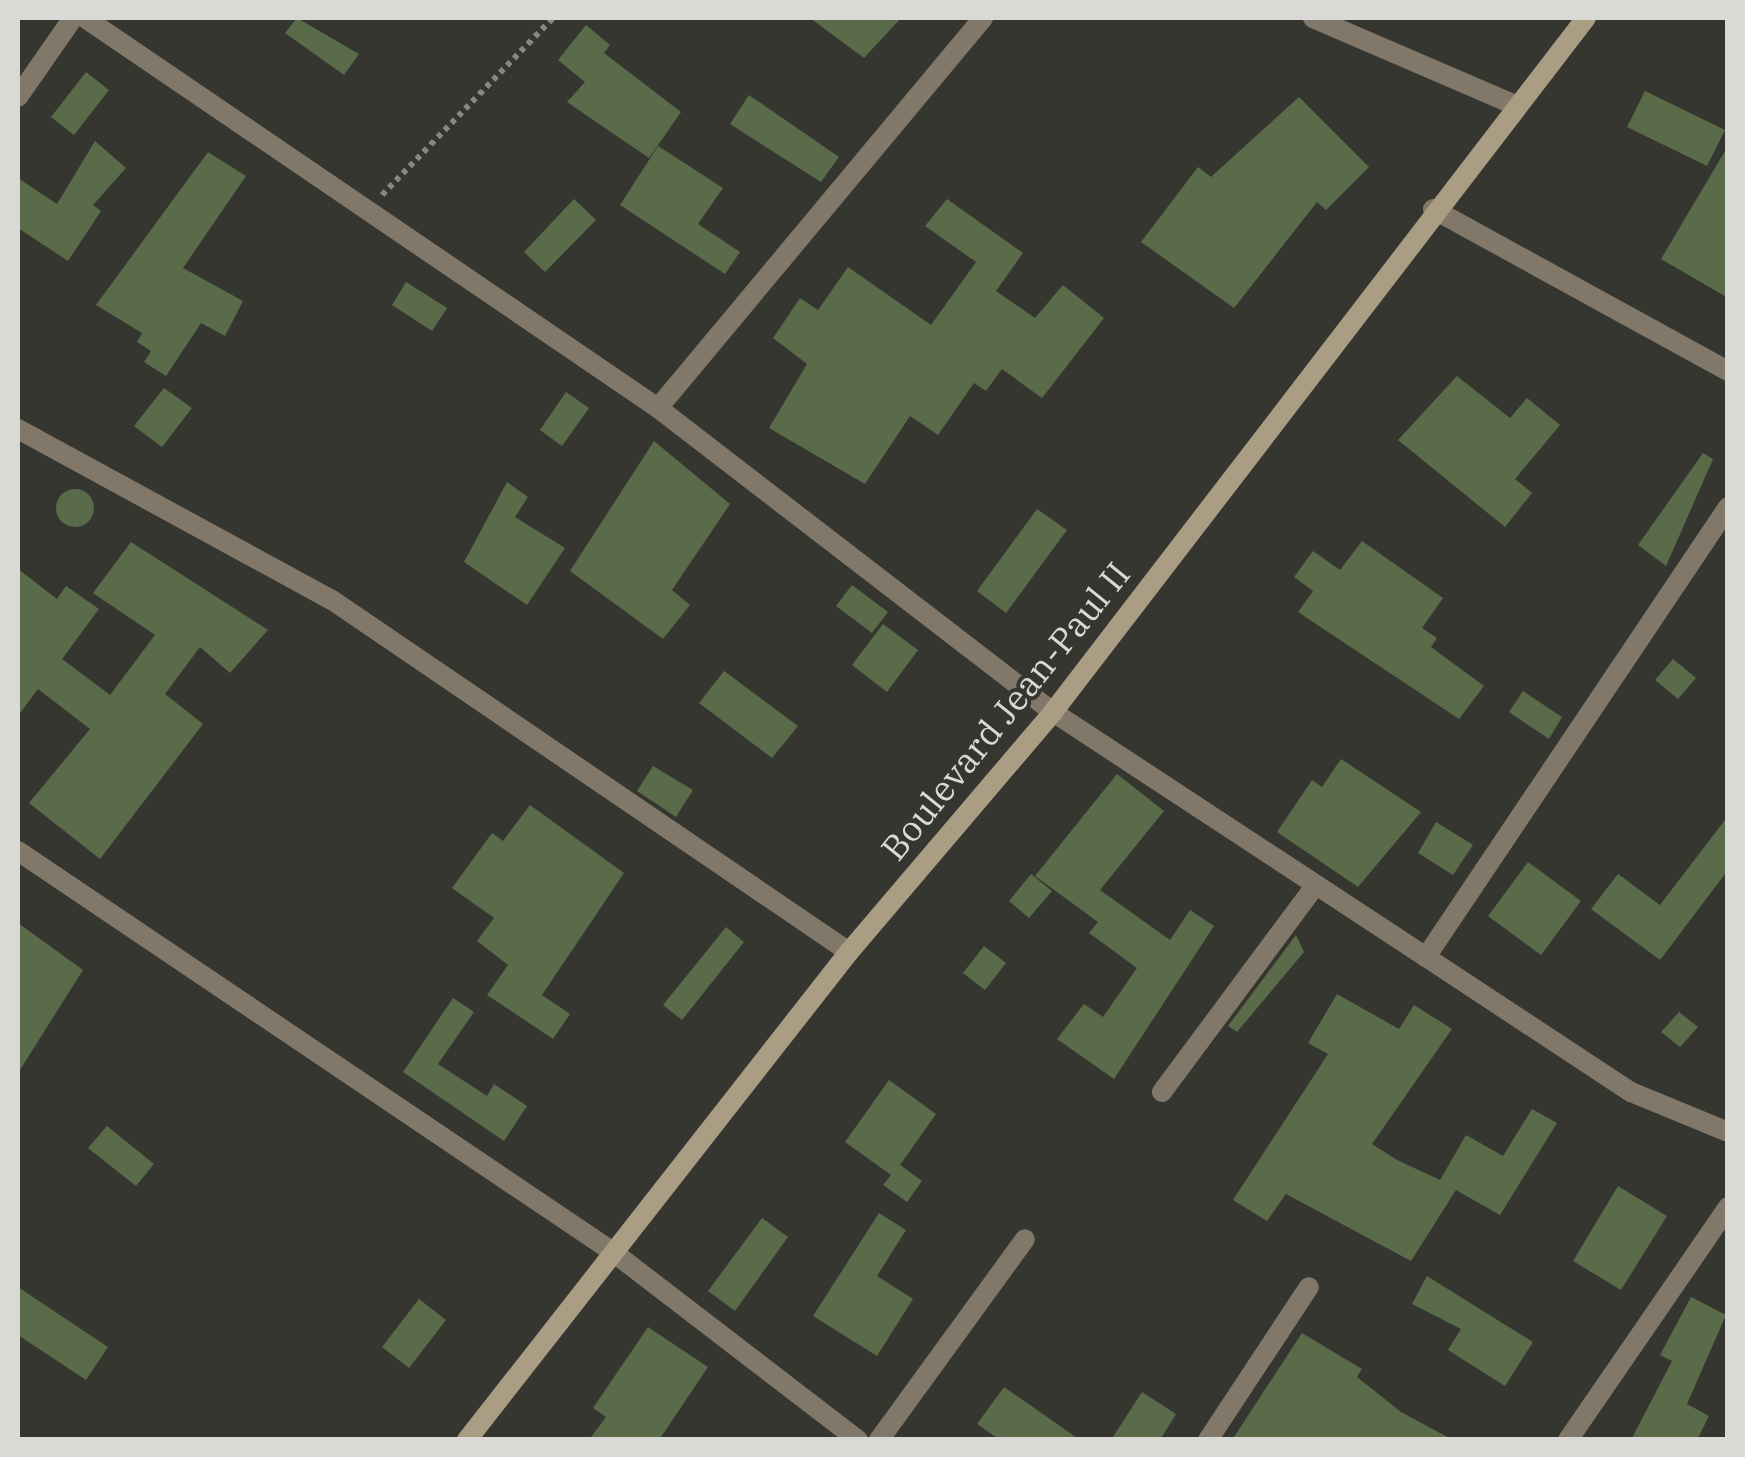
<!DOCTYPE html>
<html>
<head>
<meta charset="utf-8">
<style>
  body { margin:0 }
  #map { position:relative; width:1745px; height:1457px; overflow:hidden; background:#363631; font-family:"IBM Plex Serif",serif }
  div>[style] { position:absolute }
  .building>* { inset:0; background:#596b49 }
  .round { border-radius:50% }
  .path>* { height:6px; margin-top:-3px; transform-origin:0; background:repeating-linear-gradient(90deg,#868682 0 5px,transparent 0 10px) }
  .minor>* { height:20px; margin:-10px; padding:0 10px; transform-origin:10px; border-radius:10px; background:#817869 }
  .secondary>* { height:20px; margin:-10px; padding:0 10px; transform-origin:10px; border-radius:10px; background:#ab9d84 }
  span { translate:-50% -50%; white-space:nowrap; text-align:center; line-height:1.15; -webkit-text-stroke:8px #363631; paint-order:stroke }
  .street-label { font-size:35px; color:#d9d9d6 }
  .frame { position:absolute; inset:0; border:20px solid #d9d9d6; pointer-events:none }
</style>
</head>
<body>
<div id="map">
  <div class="building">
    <div style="clip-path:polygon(297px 18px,359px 54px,344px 75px,285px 33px)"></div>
    <div style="clip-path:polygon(810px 18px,901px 18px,864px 58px)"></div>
    <div style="clip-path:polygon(586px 25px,610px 45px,604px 53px,681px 112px,649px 158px,567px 102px,585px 82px,558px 60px)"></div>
    <div style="clip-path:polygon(86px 72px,109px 90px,74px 135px,51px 117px)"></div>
    <div style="clip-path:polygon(1645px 91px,1725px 130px,1707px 166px,1627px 127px)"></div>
    <div style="clip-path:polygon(749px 95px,839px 157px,821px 182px,730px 124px)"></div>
    <div style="clip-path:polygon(1299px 97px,1369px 167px,1326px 210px,1317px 202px,1234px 308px,1141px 242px,1198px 167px,1211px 177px)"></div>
    <div style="clip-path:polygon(95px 141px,126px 168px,93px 205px,101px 211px,68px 261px,18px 228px,18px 178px,57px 204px)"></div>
    <div style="clip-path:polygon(658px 146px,723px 188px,698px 224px,740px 252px,725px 274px,620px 205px)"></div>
    <div style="clip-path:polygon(1728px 146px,1728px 298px,1661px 259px)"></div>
    <div style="clip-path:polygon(208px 152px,246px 176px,183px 268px,243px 301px,225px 336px,201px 323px,166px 376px,144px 362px,151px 351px,137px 342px,142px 333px,96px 305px)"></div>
    <div style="clip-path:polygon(574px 199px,596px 220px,545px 272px,524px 252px)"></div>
    <div style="clip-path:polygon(947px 199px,1023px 253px,996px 291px,1035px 318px,1063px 285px,1104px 318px,1042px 398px,1002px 369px,986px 391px,974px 383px,938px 435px,910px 416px,865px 484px,769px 428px,807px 364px,773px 338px,800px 298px,818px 310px,848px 267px,931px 325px,976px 262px,925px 226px)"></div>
    <div style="clip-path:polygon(406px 282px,447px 308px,432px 331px,392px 305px)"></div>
    <div style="clip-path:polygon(1457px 376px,1510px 418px,1527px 398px,1560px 425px,1515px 479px,1532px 493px,1505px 527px,1398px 440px)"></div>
    <div style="clip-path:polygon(164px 388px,192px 408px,162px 447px,134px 426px)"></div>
    <div style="clip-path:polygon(566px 392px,589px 408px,562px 446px,540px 430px)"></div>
    <div style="clip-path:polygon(654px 441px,730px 504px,672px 590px,690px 605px,663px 639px,570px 571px)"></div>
    <div style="clip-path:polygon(1703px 453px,1713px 459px,1666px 566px,1638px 545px)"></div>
    <div style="clip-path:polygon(507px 482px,528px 497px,515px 517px,565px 548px,527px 605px,464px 562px)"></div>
    <div class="round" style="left:56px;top:489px;width:38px;height:38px"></div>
    <div style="clip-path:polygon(1037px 509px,1067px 530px,1006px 613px,977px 591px)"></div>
    <div style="clip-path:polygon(1362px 541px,1443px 598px,1422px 628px,1437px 638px,1431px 647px,1484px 686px,1459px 719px,1298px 612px,1313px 591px,1294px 577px,1313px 551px,1340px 570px)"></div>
    <div style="clip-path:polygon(131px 542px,268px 630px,230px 673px,200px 647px,165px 694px,203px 724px,100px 859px,29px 803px,90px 729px,38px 689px,18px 716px,18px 569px,57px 599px,66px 586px,99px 609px,62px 659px,110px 695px,155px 635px,93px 593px)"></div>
    <div style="clip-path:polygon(852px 585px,888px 612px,872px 633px,836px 606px)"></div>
    <div style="clip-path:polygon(883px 624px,918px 650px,887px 692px,852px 665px)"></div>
    <div style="clip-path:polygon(1673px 659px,1696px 678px,1678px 699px,1655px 680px)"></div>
    <div style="clip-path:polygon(724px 671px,798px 726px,772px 758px,699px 703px)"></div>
    <div style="clip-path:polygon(1523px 691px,1562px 717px,1549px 739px,1509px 712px)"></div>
    <div style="clip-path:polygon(1341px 759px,1421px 812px,1358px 887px,1277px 832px,1312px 780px,1322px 787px)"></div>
    <div style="clip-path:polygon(653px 766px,693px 790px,676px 817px,637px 791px)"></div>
    <div style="clip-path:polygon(1117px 774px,1164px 811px,1100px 890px,1170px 940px,1190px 910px,1214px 926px,1114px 1079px,1057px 1039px,1084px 1004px,1103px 1017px,1137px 968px,1089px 933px,1098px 922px,1035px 876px)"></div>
    <div style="clip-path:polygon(530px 805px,624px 873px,542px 995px,570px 1014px,553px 1039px,487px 995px,508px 965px,477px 941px,494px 918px,452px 888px,492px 833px,503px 841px)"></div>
    <div style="clip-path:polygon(1728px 816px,1728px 870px,1660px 960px,1591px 909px,1618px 874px,1660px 905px)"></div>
    <div style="clip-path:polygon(1436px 822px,1473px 845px,1453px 875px,1418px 853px)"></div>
    <div style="clip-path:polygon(1528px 862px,1581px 901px,1541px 955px,1488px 916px)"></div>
    <div style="clip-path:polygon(1031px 874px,1052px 891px,1029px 918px,1009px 901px)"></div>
    <div style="clip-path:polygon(18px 923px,83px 970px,18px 1073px)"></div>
    <div style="clip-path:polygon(726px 927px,744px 942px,682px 1020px,663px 1005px)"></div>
    <div style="clip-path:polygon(1296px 935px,1304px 952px,1237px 1032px,1228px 1026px)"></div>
    <div style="clip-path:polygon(984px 946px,1006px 963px,985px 990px,963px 973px)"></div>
    <div style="clip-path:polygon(1337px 994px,1399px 1029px,1414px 1005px,1452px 1029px,1372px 1144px,1397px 1160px,1440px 1180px,1466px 1135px,1503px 1156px,1532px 1109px,1557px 1123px,1500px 1215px,1456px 1190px,1411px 1261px,1286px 1194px,1267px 1221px,1233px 1200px,1328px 1054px,1308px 1043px)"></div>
    <div style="clip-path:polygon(453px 998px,474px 1012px,438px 1064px,487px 1096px,494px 1084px,527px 1106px,504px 1141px,403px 1072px)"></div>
    <div style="clip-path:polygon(1679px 1012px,1698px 1027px,1680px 1047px,1661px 1032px)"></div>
    <div style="clip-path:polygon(889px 1080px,936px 1114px,900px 1165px,922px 1181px,907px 1202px,883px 1185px,891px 1175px,845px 1142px)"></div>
    <div style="clip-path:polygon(107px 1126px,154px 1164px,136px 1186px,88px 1148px)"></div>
    <div style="clip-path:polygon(1618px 1186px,1667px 1216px,1621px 1290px,1573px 1261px)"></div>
    <div style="clip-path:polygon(879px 1213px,906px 1230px,877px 1276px,913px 1299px,877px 1356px,813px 1316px)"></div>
    <div style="clip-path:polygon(762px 1218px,788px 1237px,735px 1311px,708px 1291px)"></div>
    <div style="clip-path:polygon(1427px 1276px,1533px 1342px,1505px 1386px,1448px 1350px,1461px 1329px,1412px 1304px)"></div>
    <div style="clip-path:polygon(18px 1287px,108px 1347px,86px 1380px,18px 1335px)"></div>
    <div style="clip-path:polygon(1691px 1297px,1726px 1315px,1687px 1404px,1709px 1416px,1697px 1440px,1631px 1440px,1672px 1361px,1660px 1355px)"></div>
    <div style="clip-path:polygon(419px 1299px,446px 1320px,409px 1368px,382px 1347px)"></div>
    <div style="clip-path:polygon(648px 1327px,708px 1367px,659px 1440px,589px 1440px,606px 1417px,593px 1408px)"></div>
    <div style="clip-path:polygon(1302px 1333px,1362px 1369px,1357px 1377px,1401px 1412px,1453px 1440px,1232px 1440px)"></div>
    <div style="clip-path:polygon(1004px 1387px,1080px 1440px,1000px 1440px,977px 1424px)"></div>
    <div style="clip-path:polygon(1142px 1392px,1176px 1414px,1160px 1440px,1111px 1440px)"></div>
  </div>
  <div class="path">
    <div style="left:382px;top:195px;width:246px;rotate:-46deg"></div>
  </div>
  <div class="minor">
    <div style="left:85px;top:18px;width:693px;rotate:34.24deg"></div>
    <div style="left:658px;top:408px;width:498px;rotate:37.6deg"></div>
    <div style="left:1053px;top:712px;width:446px;rotate:33.3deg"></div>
    <div style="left:1426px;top:957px;width:542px;rotate:-56.13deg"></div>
    <div style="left:1313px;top:18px;width:220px;rotate:23.3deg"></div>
    <div style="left:18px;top:97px;width:96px;rotate:-55.2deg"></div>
    <div style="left:1433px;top:209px;width:337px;rotate:28.8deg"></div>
    <div style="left:658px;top:408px;width:508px;rotate:-50.19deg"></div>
    <div style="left:18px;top:429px;width:358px;rotate:28.6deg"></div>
    <div style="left:332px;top:600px;width:625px;rotate:34.25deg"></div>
    <div style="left:18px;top:851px;width:718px;rotate:33.98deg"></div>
    <div style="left:613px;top:1252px;width:309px;rotate:37.5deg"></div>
    <div style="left:1426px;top:957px;width:245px;rotate:33.4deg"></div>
    <div style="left:1631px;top:1092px;width:105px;rotate:22.4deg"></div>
    <div style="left:1162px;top:1092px;width:258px;rotate:-53.4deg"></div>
    <div style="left:879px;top:1440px;width:248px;rotate:-54deg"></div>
    <div style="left:1208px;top:1440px;width:183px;rotate:-56.6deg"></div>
    <div style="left:1568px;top:1440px;width:283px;rotate:-55.5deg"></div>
  </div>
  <div class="secondary">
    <div style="left:467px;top:1440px;width:620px;rotate:-51.95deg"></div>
    <div style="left:849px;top:952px;width:315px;rotate:-49.6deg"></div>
    <div style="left:1053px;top:712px;width:875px;rotate:-52.48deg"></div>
  </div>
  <div class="street-label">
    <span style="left:1005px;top:711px;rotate:-51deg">Boulevard Jean-Paul II</span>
  </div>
  <div class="frame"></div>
</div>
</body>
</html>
